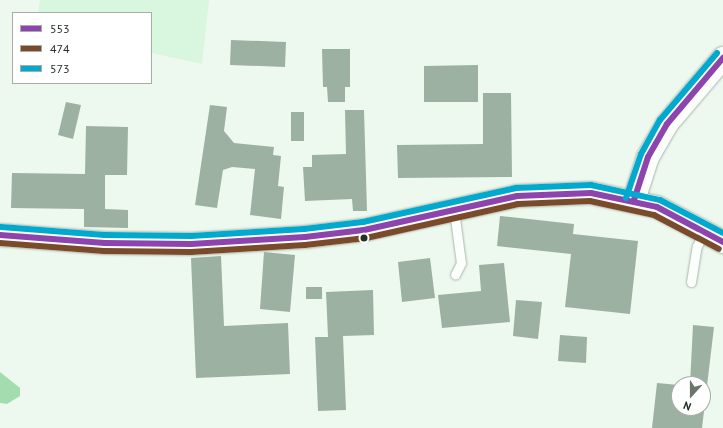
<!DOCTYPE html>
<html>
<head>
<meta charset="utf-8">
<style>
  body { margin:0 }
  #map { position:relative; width:723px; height:428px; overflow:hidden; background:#edf9ee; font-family:"PT Sans",sans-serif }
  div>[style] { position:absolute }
  .green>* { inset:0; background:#d9f7de }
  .water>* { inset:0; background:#a4dcb0 }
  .building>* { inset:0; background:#9db1a2 }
  .roads { filter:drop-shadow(0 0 1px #aab5ac) drop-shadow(0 0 1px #aab5ac) }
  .lane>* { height:9px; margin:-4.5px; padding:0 4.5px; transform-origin:4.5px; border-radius:4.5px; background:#fcfefc }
  .secondary>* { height:22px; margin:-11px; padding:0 11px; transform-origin:11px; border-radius:11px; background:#fcfefc }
  .bus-1>* { height:6px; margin:-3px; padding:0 3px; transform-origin:3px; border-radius:3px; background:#8e44ad }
  .bus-2>* { height:6px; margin:-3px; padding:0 3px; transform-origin:3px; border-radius:3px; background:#7a4b2a }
  .bus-3>* { height:6px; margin:-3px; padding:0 3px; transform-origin:3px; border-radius:3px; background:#00a9ce }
  .dots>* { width:11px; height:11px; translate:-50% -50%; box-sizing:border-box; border:2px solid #fff; border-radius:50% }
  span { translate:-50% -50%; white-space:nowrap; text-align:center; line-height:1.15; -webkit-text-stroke:4px #fff; paint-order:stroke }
  .legend { position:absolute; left:12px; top:12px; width:140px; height:72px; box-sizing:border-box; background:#fff; border:1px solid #a7aca8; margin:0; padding:5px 7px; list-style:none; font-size:12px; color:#243026 }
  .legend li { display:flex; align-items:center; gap:8px; height:20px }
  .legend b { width:20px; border:1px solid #a7aca8 }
  .north { position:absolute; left:671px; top:376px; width:40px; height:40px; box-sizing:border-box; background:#fff; border:1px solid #a7aca8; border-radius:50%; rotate:201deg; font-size:11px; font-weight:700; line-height:16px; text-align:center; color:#243026 }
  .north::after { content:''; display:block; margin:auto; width:14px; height:18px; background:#6a766c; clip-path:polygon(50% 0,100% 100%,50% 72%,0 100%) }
</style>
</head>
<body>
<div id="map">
  <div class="green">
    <div style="clip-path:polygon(40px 0,209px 0,202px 64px,151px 53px,151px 13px,38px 13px)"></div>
  </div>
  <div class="water">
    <div style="clip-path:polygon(0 372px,20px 388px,20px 396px,7px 404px,0 403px)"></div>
  </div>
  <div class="building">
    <div style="clip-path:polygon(231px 40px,286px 42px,285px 67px,230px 65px)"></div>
    <div style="clip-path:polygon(322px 49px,350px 49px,350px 87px,345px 87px,345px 102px,328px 102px,327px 87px,323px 87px)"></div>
    <div style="clip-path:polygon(478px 65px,478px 102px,424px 102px,424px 66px)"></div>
    <div style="clip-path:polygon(483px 93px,511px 93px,512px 177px,398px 178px,397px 145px,483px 144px)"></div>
    <div style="clip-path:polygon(66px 102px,81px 105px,73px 139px,58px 135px)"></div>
    <div style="clip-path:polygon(210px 105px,227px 107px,224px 131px,234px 143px,274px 147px,273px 155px,281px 156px,278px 186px,284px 187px,281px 219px,250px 215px,255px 169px,232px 167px,223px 170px,217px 208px,195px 205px)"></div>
    <div style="clip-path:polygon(345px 110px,364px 110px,367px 211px,353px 211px,352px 199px,305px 201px,303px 167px,312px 167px,312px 155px,346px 154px)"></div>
    <div style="clip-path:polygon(291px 112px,304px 112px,304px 141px,291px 141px)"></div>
    <div style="clip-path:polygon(86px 126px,128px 127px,127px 175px,105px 175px,105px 209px,128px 210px,128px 228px,84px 227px,84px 209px,11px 208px,12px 173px,85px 174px)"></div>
    <div style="clip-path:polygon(500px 216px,574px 224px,573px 234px,638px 241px,630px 314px,565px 307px,571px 254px,497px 246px)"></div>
    <div style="clip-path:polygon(264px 252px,295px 255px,290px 312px,260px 309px)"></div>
    <div style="clip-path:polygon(221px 256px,224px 326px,288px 323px,290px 374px,196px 378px,191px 258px)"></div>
    <div style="clip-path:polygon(430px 258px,435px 298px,402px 302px,398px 262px)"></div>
    <div style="clip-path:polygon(504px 263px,510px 322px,442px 328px,438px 295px,481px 291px,479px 265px)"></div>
    <div style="clip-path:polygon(306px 287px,322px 287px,322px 299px,306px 299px)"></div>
    <div style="clip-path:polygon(373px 290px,374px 335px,343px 336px,346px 410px,318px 411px,315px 337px,328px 337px,326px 292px)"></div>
    <div style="clip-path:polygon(516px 300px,542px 302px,538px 339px,513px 336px)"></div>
    <div style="clip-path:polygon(693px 325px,714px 327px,702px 428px,652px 428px,657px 383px,679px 385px,679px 408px,703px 408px,703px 384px,690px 384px)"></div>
    <div style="clip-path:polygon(560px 335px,587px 337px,586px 363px,558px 361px)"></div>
  </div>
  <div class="roads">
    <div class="lane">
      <div style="left:454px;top:210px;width:53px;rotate:82.5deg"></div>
      <div style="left:461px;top:263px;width:13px;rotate:117deg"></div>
      <div style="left:691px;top:282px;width:36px;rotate:-81deg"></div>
      <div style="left:697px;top:246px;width:16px;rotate:-63deg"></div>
    </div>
    <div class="secondary">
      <div style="left:634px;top:200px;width:45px;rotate:-72deg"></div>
      <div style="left:648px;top:157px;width:38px;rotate:-60deg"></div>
      <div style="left:667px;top:124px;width:87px;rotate:-49.7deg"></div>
      <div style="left:0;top:235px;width:105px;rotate:4.4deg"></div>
      <div style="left:105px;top:243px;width:86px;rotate:0.7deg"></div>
      <div style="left:191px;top:244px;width:114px;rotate:-3.5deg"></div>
      <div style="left:305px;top:237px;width:59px;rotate:-6.8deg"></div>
      <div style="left:364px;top:230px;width:157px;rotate:-12.5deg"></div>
      <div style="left:517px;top:196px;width:74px;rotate:-2.3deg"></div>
      <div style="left:591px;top:193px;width:67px;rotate:12deg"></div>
      <div style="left:657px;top:207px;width:75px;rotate:27.9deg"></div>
    </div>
  </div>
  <div class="bus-1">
    <div style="left:634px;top:200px;width:45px;rotate:-72deg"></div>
    <div style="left:648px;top:157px;width:38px;rotate:-60deg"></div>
    <div style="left:667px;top:124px;width:87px;rotate:-49.7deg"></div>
    <div style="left:0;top:235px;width:105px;rotate:4.4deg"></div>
    <div style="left:105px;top:243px;width:86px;rotate:0.7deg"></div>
    <div style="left:191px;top:244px;width:114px;rotate:-3.5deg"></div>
    <div style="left:305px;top:237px;width:59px;rotate:-6.8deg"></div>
    <div style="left:364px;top:230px;width:157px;rotate:-12.5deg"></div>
    <div style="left:517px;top:196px;width:74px;rotate:-2.3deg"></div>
    <div style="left:591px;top:193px;width:67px;rotate:12deg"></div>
    <div style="left:657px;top:207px;width:75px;rotate:27.9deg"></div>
  </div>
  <div class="bus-2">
    <div style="left:0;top:243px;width:104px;rotate:4.4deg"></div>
    <div style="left:104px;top:251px;width:87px;rotate:0.7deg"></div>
    <div style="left:191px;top:252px;width:114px;rotate:-3.5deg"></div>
    <div style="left:305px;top:245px;width:61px;rotate:-6.5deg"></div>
    <div style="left:366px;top:238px;width:156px;rotate:-12.6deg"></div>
    <div style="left:518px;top:204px;width:72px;rotate:-2.4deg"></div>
    <div style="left:590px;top:201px;width:66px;rotate:12.3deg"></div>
    <div style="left:654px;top:215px;width:73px;rotate:27.6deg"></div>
  </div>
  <div class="bus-3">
    <div style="left:626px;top:198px;width:46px;rotate:-71.2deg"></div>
    <div style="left:641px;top:154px;width:39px;rotate:-61deg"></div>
    <div style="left:660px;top:120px;width:88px;rotate:-49.6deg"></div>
    <div style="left:1px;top:227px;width:104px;rotate:4.4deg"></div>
    <div style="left:105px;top:235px;width:86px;rotate:0.7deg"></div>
    <div style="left:191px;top:236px;width:113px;rotate:-3.5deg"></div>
    <div style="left:304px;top:229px;width:59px;rotate:-6.8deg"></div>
    <div style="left:363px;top:222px;width:157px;rotate:-12.5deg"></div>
    <div style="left:516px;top:188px;width:75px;rotate:-2.3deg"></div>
    <div style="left:591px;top:185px;width:71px;rotate:12.3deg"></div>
    <div style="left:660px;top:200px;width:71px;rotate:27.6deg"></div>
  </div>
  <div class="dots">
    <div style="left:364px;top:238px;background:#243026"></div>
  </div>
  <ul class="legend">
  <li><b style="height:5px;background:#8e44ad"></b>553</li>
  <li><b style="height:5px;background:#7a4b2a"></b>474</li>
  <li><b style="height:5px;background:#00a9ce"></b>573</li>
  </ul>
  <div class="north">N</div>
</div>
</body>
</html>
